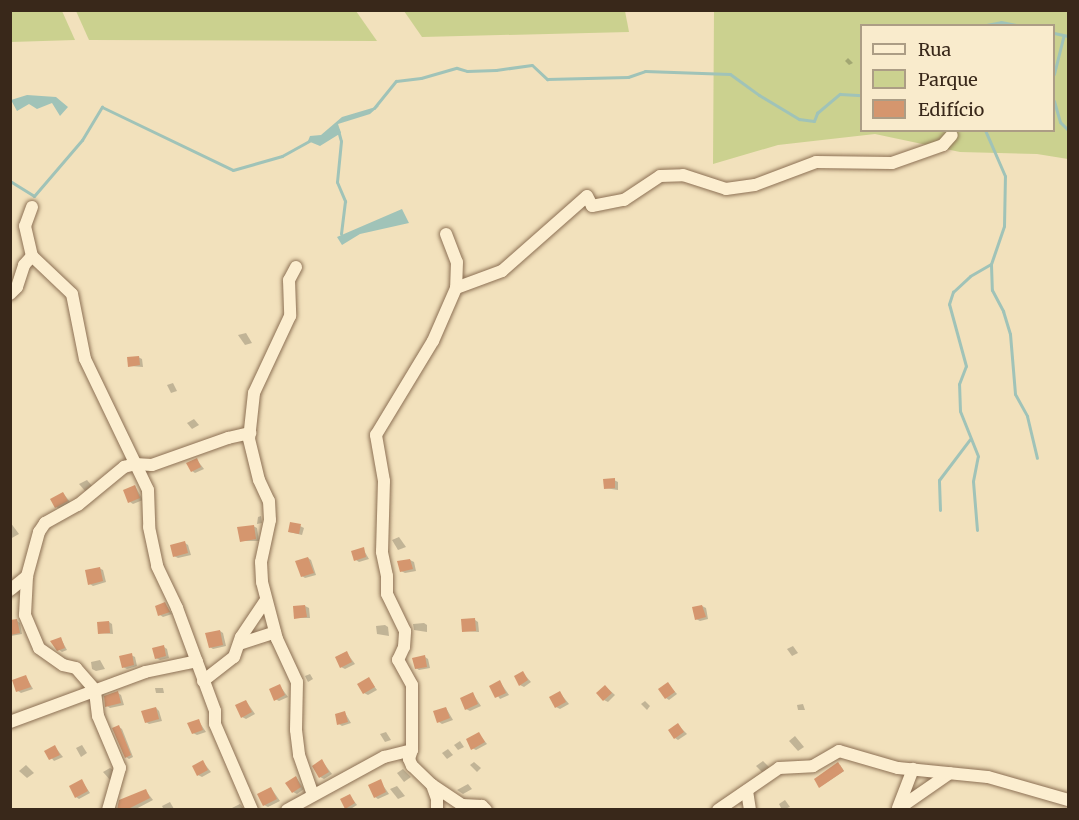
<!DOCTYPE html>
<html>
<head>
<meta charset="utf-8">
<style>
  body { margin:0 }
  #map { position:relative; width:1079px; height:820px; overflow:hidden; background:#f2e1bc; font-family:Merriweather,serif }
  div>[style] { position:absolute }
  .green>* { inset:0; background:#cbd18f }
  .water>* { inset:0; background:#a0c3b8 }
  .shadow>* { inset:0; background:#0003 }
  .stream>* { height:3px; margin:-1.5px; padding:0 1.5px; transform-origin:1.5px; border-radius:1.5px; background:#a0c3b8 }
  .building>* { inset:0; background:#d5966e }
  .roads { filter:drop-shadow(0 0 2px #8c7054) drop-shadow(0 0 2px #8c7054) }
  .street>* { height:12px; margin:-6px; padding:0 6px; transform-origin:6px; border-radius:6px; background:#fceed0 }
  span { translate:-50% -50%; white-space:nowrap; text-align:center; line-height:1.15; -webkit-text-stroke:6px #f9ebcc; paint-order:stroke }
  .frame { position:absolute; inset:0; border:12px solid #39281a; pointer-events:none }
  .legend { position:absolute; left:860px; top:24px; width:195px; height:108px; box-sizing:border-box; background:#f9ebcc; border:2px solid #ac9d85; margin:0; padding:8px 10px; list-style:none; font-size:18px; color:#39281a }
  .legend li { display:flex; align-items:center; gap:12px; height:30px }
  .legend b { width:30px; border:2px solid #ac9d85 }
</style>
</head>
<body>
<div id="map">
  <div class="green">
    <div style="clip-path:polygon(10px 11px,62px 11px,75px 40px,11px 42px)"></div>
    <div style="clip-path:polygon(76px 11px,356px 11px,377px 41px,89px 40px)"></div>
    <div style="clip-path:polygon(404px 11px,625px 11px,629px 32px,422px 37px)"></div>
    <div style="clip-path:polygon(evenodd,714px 11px,1068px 11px,1068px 159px,1037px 154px,960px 152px,875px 134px,778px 145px,713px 164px,714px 11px,862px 26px,1054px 26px,1054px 130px,862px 130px,862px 26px)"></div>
  </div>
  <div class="water">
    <div style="clip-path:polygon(27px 95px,56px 97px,68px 107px,60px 116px,52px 103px,37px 109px,29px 104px,17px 111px,11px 100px)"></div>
    <div style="clip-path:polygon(379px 106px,370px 114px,338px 124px,341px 133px,320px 146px,308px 141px,310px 136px,321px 135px,342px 117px)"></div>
    <div style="clip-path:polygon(402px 209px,409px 223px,360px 234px,342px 245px,337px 237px)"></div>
  </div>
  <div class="shadow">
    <div style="clip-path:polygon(848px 58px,853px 63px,849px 65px,845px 61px)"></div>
    <div style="clip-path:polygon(246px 333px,252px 343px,245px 345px,238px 335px)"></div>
    <div style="clip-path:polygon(138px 357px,142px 359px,143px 367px,130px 366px)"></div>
    <div style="clip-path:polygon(173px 383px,177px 391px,171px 393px,167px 385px)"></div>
    <div style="clip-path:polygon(194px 419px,199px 425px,192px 429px,187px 423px)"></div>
    <div style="clip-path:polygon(197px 460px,204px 469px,195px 473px,192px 471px)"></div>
    <div style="clip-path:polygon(87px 480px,93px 487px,86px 492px,79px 484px)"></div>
    <div style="clip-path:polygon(614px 480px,618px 482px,618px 490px,605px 488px)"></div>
    <div style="clip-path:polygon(135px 486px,143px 500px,133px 504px,130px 502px)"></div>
    <div style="clip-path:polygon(63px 493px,71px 503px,60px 509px,56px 507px)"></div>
    <div style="clip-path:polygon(261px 516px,262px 523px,257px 524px,258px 517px)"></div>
    <div style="clip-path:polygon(10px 522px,19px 534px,10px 539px)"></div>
    <div style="clip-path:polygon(253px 526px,257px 528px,259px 541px,241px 541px)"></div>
    <div style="clip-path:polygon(300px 526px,304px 528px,302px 535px,289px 532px)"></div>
    <div style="clip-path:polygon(399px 537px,406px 547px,398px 550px,392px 540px)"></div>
    <div style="clip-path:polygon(185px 543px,188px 545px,191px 555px,178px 558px,174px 556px)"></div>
    <div style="clip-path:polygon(363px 549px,369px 559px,359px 562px,356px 560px)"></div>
    <div style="clip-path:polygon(308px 558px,311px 560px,316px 575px,305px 578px,302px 576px)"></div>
    <div style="clip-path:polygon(410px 560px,414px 562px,416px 571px,405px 573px,401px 571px)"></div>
    <div style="clip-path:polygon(99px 568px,103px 570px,106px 582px,93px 586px,90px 584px)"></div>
    <div style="clip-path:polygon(165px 604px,172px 614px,163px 617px,160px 615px)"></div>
    <div style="clip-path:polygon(305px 606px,309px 608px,310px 618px,296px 618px)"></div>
    <div style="clip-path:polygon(702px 606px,706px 608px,708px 619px,700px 621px,696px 619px)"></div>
    <div style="clip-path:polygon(475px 620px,478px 622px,479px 632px,463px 631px)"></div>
    <div style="clip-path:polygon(17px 621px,20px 623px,22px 634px,11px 636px,10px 622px)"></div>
    <div style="clip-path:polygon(109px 622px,112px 624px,113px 634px,100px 633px)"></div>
    <div style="clip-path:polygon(424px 623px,427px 625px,427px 632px,414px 630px,413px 624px)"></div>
    <div style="clip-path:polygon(385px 625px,388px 627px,389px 636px,377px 634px,376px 626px)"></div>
    <div style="clip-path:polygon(220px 631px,223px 633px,226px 646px,213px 649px,210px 647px)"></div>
    <div style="clip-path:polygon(61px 639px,67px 650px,62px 652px,58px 649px)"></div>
    <div style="clip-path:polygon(793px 646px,798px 653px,792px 656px,787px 649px)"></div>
    <div style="clip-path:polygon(164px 647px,167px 649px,169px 658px,160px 660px,156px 658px)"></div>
    <div style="clip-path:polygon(347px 653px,355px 664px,345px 669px,341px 667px)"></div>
    <div style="clip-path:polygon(131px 655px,135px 657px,137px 666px,127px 669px,123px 667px)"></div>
    <div style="clip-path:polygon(425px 657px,428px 659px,430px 668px,419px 670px,416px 668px)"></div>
    <div style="clip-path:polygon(100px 660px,105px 669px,96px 671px,92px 669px,91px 662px)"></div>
    <div style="clip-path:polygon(523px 673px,531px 682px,524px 687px,520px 685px)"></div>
    <div style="clip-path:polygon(310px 674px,313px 679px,308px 682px,305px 676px)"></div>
    <div style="clip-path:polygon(26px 677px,33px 689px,21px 693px,18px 691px)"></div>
    <div style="clip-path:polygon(369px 679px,377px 690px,368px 695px,364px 693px)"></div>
    <div style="clip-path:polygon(500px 682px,509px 695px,500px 699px,491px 686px)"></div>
    <div style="clip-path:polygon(668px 684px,677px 694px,669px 700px,666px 698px)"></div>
    <div style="clip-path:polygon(280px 686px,288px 697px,279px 701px,275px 699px)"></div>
    <div style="clip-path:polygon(606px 687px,615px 695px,608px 702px,604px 700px)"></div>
    <div style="clip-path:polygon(155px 688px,163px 688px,164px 693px,156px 693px)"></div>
    <div style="clip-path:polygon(118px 693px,121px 695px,124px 705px,110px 708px,107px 706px)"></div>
    <div style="clip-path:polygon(560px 693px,569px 704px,560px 709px,556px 707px)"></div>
    <div style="clip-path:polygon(473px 694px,481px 706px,470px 711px,466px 709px)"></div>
    <div style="clip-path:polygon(246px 701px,255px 714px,246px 719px,242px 717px)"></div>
    <div style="clip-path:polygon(645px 701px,650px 706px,647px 710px,641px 704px)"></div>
    <div style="clip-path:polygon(803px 704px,805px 710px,798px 710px,797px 705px)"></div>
    <div style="clip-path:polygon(156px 708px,159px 711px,162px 721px,149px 724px,146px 722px)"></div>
    <div style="clip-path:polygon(446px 708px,453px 720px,442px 724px,439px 722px)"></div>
    <div style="clip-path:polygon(345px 713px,351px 723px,342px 726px,339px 724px)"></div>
    <div style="clip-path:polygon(198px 720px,206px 732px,197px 735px,193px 733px)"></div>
    <div style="clip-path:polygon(678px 725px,687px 734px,678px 740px,675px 738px)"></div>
    <div style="clip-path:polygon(119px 727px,122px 729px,133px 757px,129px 759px,126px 757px)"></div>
    <div style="clip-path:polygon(386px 732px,391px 740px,385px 742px,380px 734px)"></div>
    <div style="clip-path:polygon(479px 734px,487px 744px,476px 750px,472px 748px)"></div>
    <div style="clip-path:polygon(795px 736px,804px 747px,798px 751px,789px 741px)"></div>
    <div style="clip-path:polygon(460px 741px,464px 747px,458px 750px,454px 745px)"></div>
    <div style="clip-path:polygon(82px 745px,87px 753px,81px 757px,76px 748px)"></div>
    <div style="clip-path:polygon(55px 747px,63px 757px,54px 761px,46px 751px)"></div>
    <div style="clip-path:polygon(448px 749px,453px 755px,447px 759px,442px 753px)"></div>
    <div style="clip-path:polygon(322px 761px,332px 774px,324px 779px,320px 777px)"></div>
    <div style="clip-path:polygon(763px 761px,770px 768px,763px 773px,756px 766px)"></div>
    <div style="clip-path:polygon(203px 762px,211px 772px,202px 777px,198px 775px)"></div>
    <div style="clip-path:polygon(474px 762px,481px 768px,477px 772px,470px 765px)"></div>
    <div style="clip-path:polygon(26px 765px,34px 773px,27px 778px,19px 771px)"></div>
    <div style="clip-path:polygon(840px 765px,844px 771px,820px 787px)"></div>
    <div style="clip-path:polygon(110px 768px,113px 770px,111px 781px,103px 772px)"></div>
    <div style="clip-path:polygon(403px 769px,411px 777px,404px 782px,397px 773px)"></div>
    <div style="clip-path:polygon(296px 777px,304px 789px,297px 794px,293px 792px)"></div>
    <div style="clip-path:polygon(82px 781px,90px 793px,79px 799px,76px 797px)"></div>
    <div style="clip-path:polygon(380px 781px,389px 794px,378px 799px,375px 797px)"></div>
    <div style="clip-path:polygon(468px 784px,472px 789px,463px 794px,457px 790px)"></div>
    <div style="clip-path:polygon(397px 786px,405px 796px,398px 799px,390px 789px)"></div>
    <div style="clip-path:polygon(271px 788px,280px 801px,268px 807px,264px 805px)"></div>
    <div style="clip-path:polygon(146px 791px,153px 800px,134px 810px,119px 810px)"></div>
    <div style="clip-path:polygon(350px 796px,357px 805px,349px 810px,346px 808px)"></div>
    <div style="clip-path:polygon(785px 800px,790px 807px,782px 810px,779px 804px)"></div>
    <div style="clip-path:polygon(170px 802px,174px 809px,164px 810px,162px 806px)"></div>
    <div style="clip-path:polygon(240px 804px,245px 810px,228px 810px)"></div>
  </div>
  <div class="stream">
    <div style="left:981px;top:26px;width:20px;rotate:-11deg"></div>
    <div style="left:1001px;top:22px;width:20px;rotate:11deg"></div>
    <div style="left:1054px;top:33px;width:14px;rotate:12deg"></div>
    <div style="left:1054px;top:74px;width:38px;rotate:-76deg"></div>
    <div style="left:1054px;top:101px;width:22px;rotate:74deg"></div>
    <div style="left:1060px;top:122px;width:11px;rotate:45deg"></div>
    <div style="left:374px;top:108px;width:35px;rotate:-51deg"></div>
    <div style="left:396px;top:81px;width:25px;rotate:-7deg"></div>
    <div style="left:421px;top:78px;width:37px;rotate:-16deg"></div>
    <div style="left:457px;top:68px;width:10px;rotate:17deg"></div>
    <div style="left:467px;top:71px;width:29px;rotate:-2deg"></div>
    <div style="left:496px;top:70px;width:36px;rotate:-8deg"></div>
    <div style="left:532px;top:65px;width:21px;rotate:43deg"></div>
    <div style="left:547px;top:79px;width:81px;rotate:-1.4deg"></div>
    <div style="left:628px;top:77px;width:18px;rotate:-19deg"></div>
    <div style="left:645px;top:71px;width:85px;rotate:2deg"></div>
    <div style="left:730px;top:74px;width:36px;rotate:36deg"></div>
    <div style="left:759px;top:95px;width:47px;rotate:31deg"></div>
    <div style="left:799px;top:119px;width:15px;rotate:8deg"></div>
    <div style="left:814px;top:121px;width:9px;rotate:-69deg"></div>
    <div style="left:817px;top:113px;width:30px;rotate:-40deg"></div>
    <div style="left:840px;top:94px;width:22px;rotate:3deg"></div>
    <div style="left:338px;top:130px;width:11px;rotate:75deg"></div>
    <div style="left:341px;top:141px;width:41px;rotate:95.6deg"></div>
    <div style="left:337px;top:182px;width:21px;rotate:67deg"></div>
    <div style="left:345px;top:201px;width:33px;rotate:97deg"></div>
    <div style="left:10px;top:181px;width:28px;rotate:32deg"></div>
    <div style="left:34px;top:196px;width:74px;rotate:-49.4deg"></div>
    <div style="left:82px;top:140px;width:39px;rotate:-59deg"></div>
    <div style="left:102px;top:107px;width:145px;rotate:25.7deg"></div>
    <div style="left:233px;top:170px;width:51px;rotate:-15.9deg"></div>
    <div style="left:282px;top:156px;width:33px;rotate:-29deg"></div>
    <div style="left:991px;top:265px;width:25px;rotate:88deg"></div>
    <div style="left:992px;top:290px;width:24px;rotate:62deg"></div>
    <div style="left:1003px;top:311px;width:24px;rotate:73deg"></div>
    <div style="left:1010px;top:334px;width:60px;rotate:85.2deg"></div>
    <div style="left:1015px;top:394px;width:25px;rotate:61deg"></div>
    <div style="left:1027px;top:416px;width:43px;rotate:76.6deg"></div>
    <div style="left:940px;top:510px;width:30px;rotate:-92deg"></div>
    <div style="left:939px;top:480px;width:51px;rotate:-52.9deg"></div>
    <div style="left:977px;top:530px;width:49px;rotate:-94.7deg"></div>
    <div style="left:973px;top:481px;width:25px;rotate:-79deg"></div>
    <div style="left:978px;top:456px;width:48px;rotate:-111.8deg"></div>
    <div style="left:960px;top:411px;width:27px;rotate:-92deg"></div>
    <div style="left:959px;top:384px;width:19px;rotate:-69deg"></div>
    <div style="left:966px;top:366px;width:64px;rotate:-105.3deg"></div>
    <div style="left:949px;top:304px;width:13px;rotate:-72deg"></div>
    <div style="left:953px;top:292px;width:23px;rotate:-43deg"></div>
    <div style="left:970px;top:276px;width:24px;rotate:-30deg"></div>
    <div style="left:991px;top:264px;width:40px;rotate:-71.1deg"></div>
    <div style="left:1004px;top:226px;width:50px;rotate:-88.9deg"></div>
    <div style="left:1005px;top:176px;width:50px;rotate:-113.5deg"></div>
  </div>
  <div class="building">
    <div style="clip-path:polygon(139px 356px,140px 365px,128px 367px,127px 357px)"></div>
    <div style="clip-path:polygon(197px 458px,201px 467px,191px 472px,186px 463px)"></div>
    <div style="clip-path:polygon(615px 478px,615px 488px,604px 489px,603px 479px)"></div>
    <div style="clip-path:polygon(135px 485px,140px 498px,128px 503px,123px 490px)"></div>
    <div style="clip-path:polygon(63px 492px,68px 501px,55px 508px,50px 499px)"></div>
    <div style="clip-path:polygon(290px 522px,301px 524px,299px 534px,288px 532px)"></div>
    <div style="clip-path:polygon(254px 525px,256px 539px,240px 542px,237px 527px)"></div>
    <div style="clip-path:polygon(185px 541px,188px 553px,173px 557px,170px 545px)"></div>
    <div style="clip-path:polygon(364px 547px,366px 557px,354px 561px,351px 551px)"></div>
    <div style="clip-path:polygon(308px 557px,314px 573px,301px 577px,295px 561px)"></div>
    <div style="clip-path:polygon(410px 559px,413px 569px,400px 572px,397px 561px)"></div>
    <div style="clip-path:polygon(100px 567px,103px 581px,88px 585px,85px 570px)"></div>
    <div style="clip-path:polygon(165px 602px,170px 612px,158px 616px,155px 606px)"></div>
    <div style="clip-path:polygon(305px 605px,307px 617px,294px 619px,293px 606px)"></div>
    <div style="clip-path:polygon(702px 605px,706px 617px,695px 620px,692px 607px)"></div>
    <div style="clip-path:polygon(475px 618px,476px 631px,462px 632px,461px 619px)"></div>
    <div style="clip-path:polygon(17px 619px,20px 633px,10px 635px,10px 620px)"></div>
    <div style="clip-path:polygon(109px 621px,110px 633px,98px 634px,97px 622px)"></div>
    <div style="clip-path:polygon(220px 630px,223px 645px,209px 648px,205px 633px)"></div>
    <div style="clip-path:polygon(61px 637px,65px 648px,57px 651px,50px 641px)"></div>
    <div style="clip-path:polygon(164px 645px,166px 656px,155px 659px,152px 648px)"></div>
    <div style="clip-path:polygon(347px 651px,352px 662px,340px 668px,335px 657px)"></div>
    <div style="clip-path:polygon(132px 653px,134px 665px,122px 668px,119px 656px)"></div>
    <div style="clip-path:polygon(425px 655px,427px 667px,415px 669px,412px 658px)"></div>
    <div style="clip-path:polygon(523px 671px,528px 680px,519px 686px,514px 676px)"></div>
    <div style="clip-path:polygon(26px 675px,31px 687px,16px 692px,12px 680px)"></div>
    <div style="clip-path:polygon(369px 677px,375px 687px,363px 694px,357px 684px)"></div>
    <div style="clip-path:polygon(500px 680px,506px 693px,495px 698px,489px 686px)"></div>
    <div style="clip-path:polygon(668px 682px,675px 692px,665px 699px,658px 689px)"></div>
    <div style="clip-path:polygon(280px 684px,285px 695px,274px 701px,269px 689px)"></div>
    <div style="clip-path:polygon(605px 685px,612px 693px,603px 701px,596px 693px)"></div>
    <div style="clip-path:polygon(118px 691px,121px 703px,105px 707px,104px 696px)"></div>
    <div style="clip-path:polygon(560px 691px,566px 702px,555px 708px,549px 697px)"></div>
    <div style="clip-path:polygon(473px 692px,478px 704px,465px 710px,460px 698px)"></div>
    <div style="clip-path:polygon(246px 700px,252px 712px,241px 718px,235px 705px)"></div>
    <div style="clip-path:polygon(156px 707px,159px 719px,145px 723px,141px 711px)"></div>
    <div style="clip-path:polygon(446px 707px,450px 718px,437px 723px,433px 711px)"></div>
    <div style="clip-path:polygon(345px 711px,348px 722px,337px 725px,335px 714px)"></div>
    <div style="clip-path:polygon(199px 719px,203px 730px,192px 734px,187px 723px)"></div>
    <div style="clip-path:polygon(678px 723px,684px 732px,674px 739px,668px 730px)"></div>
    <div style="clip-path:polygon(119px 725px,131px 755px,125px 758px,112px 728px)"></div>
    <div style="clip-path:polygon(479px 732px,485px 742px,471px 750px,466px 739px)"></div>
    <div style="clip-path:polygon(55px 745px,60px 755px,49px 760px,44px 751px)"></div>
    <div style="clip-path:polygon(322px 759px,329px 772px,319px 778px,312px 766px)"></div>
    <div style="clip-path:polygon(203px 760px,208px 770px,197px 776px,192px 766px)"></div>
    <div style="clip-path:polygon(838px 762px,844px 771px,819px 788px,814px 779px)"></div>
    <div style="clip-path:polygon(296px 776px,301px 787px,292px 793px,285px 783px)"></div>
    <div style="clip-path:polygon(82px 779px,88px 791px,75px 798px,69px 786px)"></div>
    <div style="clip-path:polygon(381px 779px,386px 792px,374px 798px,368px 785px)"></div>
    <div style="clip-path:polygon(271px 787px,277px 799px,263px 806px,257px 794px)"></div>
    <div style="clip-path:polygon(146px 789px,150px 798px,126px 810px,117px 810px,119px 800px)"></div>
    <div style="clip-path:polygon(350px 794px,355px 803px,345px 809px,340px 799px)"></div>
  </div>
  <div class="roads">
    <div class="street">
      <div style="left:32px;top:207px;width:20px;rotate:110deg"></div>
      <div style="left:25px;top:226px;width:31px;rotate:77deg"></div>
      <div style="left:32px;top:256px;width:55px;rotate:43.5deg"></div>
      <div style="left:72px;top:294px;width:66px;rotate:78.7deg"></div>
      <div style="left:85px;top:359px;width:145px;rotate:64.3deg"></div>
      <div style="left:148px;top:490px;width:37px;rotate:88deg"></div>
      <div style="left:149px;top:527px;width:40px;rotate:78deg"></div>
      <div style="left:157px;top:566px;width:47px;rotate:64.5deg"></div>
      <div style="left:177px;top:608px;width:110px;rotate:69.7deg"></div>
      <div style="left:215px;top:711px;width:13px;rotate:90deg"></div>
      <div style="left:215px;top:724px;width:94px;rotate:66.7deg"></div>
      <div style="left:446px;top:234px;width:30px;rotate:69deg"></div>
      <div style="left:457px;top:262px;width:26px;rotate:92deg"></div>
      <div style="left:296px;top:267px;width:15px;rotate:118deg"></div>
      <div style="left:289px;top:280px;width:36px;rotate:88deg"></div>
      <div style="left:290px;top:316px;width:85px;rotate:115.1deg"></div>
      <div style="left:254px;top:393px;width:46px;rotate:96.2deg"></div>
      <div style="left:249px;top:439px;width:42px;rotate:76.3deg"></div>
      <div style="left:259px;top:480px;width:23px;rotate:65deg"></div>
      <div style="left:269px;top:501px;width:19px;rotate:87deg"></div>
      <div style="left:270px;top:520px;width:43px;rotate:102.1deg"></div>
      <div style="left:261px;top:562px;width:20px;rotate:87deg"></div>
      <div style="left:262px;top:582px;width:59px;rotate:75.3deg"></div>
      <div style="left:277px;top:639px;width:47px;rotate:65.1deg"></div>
      <div style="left:297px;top:682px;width:48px;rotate:91.2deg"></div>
      <div style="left:296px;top:730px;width:25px;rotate:83deg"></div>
      <div style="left:299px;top:755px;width:42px;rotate:70.7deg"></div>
      <div style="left:10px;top:294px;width:10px;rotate:-45deg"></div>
      <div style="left:17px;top:287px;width:23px;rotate:-72deg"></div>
      <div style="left:24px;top:265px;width:12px;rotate:-48deg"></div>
      <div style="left:10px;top:590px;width:22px;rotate:-39deg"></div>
      <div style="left:239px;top:644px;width:38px;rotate:-18deg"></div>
      <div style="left:203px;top:681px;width:39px;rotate:-38deg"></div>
      <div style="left:234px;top:657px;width:21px;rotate:-71deg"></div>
      <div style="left:241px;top:637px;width:45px;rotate:-56deg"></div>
      <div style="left:10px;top:722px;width:144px;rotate:-20.3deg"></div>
      <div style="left:145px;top:672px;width:53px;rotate:-11.9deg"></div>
      <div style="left:432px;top:785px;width:15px;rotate:70deg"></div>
      <div style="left:437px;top:799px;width:11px;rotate:90deg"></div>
      <div style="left:747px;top:791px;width:19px;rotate:81deg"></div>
      <div style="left:898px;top:808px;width:42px;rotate:-69deg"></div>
      <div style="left:898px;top:809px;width:63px;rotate:-34.7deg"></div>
      <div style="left:108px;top:810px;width:44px;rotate:-74.1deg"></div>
      <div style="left:120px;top:768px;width:56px;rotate:-112.9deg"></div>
      <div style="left:98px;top:716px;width:26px;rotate:-97deg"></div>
      <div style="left:95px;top:690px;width:29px;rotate:-131deg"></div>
      <div style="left:76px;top:668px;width:13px;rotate:-167deg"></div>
      <div style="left:63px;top:665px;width:29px;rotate:-145deg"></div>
      <div style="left:39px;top:648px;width:36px;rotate:-113deg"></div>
      <div style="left:25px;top:615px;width:39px;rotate:-87deg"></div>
      <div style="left:27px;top:576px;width:46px;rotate:-74.7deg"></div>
      <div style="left:39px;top:532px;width:11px;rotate:-56deg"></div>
      <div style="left:45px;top:523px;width:38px;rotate:-29deg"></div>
      <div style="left:78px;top:505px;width:60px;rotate:-39.6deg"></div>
      <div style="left:124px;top:467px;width:11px;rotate:-15deg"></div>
      <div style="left:135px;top:464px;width:17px;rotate:3deg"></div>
      <div style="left:152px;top:465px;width:81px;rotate:-19.6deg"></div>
      <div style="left:228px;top:438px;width:23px;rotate:-13deg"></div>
      <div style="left:287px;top:810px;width:111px;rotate:-28.7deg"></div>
      <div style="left:384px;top:757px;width:29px;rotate:-14deg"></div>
      <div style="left:486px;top:810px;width:6px;rotate:-135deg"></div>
      <div style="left:482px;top:806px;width:20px;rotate:-177deg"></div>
      <div style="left:462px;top:805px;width:36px;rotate:-146deg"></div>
      <div style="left:432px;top:785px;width:28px;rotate:-136deg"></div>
      <div style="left:412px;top:766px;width:8px;rotate:-113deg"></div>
      <div style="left:409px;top:759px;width:9px;rotate:-72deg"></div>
      <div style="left:412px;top:750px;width:65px;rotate:-90deg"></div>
      <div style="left:412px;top:685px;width:29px;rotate:-119deg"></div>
      <div style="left:398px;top:660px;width:14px;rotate:-65deg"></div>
      <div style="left:404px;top:647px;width:16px;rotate:-86deg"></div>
      <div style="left:405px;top:631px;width:41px;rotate:-115.9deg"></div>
      <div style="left:387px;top:594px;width:18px;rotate:-90deg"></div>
      <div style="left:387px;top:576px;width:25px;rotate:-102deg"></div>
      <div style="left:382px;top:552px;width:71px;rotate:-88.4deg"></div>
      <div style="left:384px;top:481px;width:47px;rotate:-99.9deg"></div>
      <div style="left:376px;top:435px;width:110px;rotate:-58.8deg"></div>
      <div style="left:433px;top:341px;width:58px;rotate:-66.5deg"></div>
      <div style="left:456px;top:288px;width:49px;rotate:-20.3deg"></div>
      <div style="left:502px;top:271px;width:113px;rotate:-41.4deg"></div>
      <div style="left:587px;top:196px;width:11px;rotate:63deg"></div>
      <div style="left:592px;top:206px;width:33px;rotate:-11deg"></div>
      <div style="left:624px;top:200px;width:43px;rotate:-33.7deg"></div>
      <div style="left:660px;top:176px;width:23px;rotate:-2deg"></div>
      <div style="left:683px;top:175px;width:45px;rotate:18deg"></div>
      <div style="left:726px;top:189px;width:29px;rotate:-8deg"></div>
      <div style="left:755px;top:185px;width:65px;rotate:-20.7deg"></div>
      <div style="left:816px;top:162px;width:76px;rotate:0.8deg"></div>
      <div style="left:892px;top:163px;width:54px;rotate:-19.4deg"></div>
      <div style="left:943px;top:145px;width:13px;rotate:-48deg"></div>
      <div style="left:718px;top:810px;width:74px;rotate:-34.5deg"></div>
      <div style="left:779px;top:768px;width:34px;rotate:-3deg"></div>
      <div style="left:813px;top:766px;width:30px;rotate:-30deg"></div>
      <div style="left:839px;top:751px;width:61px;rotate:16.1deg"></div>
      <div style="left:898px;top:768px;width:90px;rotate:5.7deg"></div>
      <div style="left:988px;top:777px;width:83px;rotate:16deg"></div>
    </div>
  </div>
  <div class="frame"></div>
  <ul class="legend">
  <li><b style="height:8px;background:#fceed0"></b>Rua</li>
  <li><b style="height:16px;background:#cbd18f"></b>Parque</li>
  <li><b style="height:16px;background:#d5966e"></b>Edifício</li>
  </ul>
</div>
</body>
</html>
